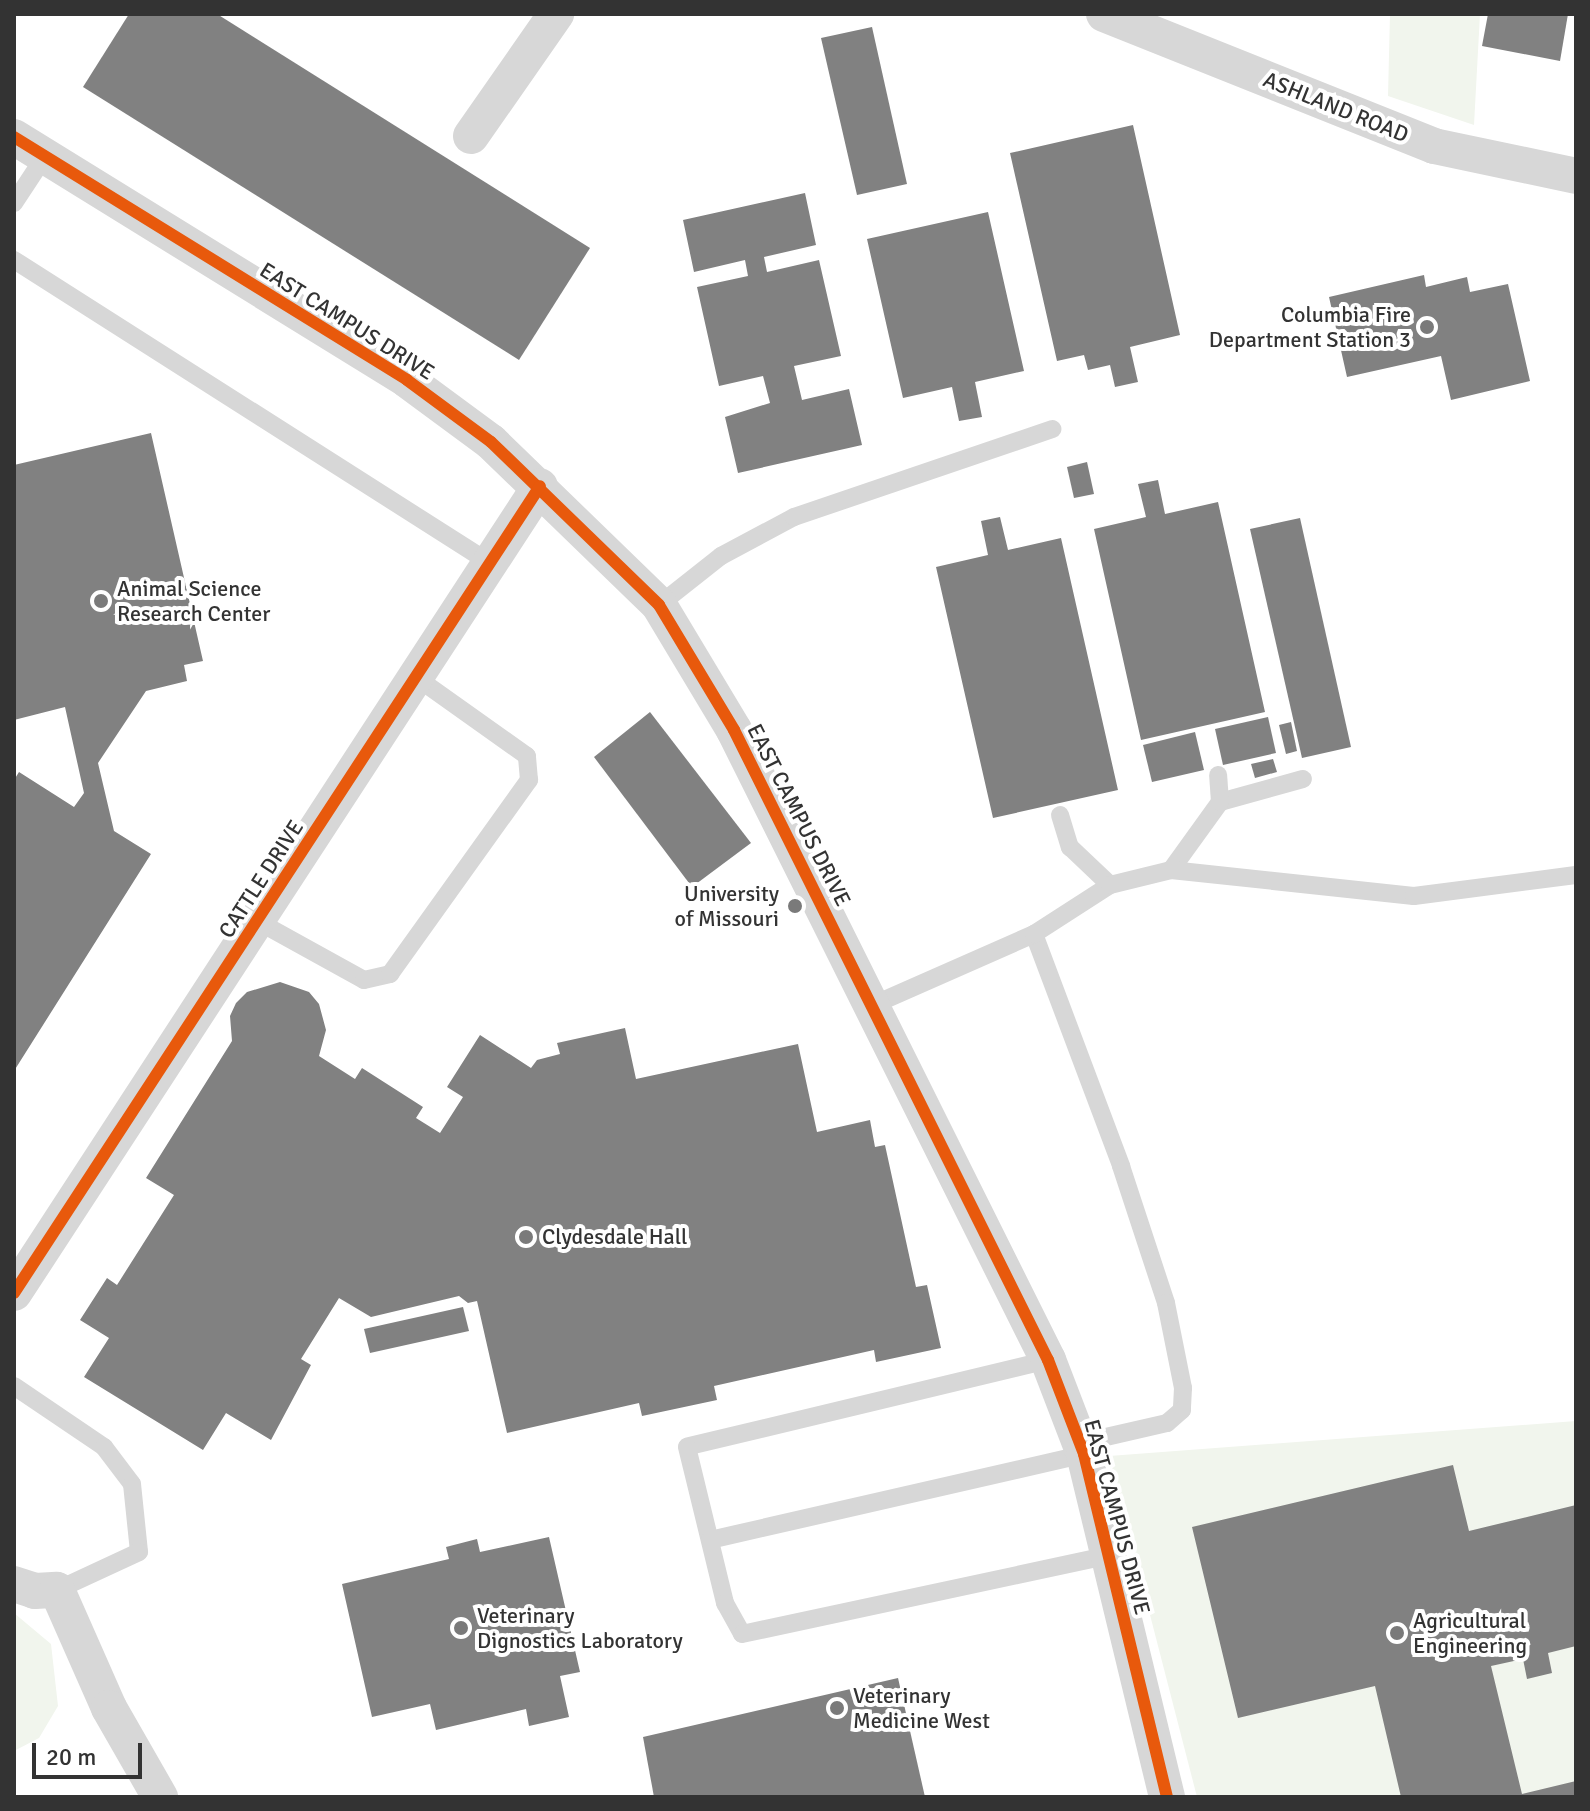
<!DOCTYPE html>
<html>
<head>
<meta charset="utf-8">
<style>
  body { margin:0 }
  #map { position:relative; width:1590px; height:1811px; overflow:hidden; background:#fff; font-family:Signika,sans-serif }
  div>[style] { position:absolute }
  .green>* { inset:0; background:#f1f5ed }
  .building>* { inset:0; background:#818181 }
  .lane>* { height:18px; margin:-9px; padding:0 9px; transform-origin:9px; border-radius:9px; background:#d7d7d7 }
  .street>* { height:36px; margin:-18px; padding:0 18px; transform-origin:18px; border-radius:18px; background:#d7d7d7 }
  .cycleway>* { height:12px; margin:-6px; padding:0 6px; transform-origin:6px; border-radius:6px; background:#e8590c }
  .dots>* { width:22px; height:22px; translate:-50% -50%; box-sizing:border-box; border:4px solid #fff; border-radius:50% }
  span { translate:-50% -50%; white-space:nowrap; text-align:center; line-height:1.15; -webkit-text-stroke:8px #fff; paint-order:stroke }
  .street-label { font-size:22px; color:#333 }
  .poi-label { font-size:22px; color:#333 }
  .right { translate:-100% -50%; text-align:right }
  .left { translate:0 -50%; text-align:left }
  .frame { position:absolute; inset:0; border:16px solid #333; pointer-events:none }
  .scale { position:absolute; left:32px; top:1743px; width:110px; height:36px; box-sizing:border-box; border:4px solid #333; border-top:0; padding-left:10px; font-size:24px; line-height:28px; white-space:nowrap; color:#333; -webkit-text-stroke:6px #fff; paint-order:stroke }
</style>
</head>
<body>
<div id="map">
  <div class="green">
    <div style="clip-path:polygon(1390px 14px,1480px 14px,1474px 125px,1388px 96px)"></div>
    <div style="clip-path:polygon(1576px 1421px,1576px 1797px,1197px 1797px,1109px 1456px)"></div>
    <div style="clip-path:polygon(14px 1613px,51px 1644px,58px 1706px,39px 1738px,14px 1751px)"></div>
  </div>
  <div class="building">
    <div style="clip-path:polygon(129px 14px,217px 14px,590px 248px,519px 360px,83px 87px)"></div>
    <div style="clip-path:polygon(1488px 14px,1568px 14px,1560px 61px,1482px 46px)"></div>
    <div style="clip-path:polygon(872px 27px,907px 184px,857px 195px,821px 38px)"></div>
    <div style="clip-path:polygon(1133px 125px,1180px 335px,1130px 347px,1138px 382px,1115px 387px,1110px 365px,1088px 370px,1084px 355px,1057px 361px,1010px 153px)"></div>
    <div style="clip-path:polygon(805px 193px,816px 245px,764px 257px,767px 272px,819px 260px,841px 356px,794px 366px,802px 400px,849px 389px,862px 445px,738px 473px,725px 417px,770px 403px,763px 376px,719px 386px,697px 287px,748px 276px,745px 260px,694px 272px,683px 220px)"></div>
    <div style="clip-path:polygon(988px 212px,1024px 371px,975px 382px,982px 417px,959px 421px,952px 387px,903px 398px,867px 239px)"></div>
    <div style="clip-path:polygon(1424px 275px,1426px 287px,1467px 277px,1470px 292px,1508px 284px,1530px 381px,1451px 400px,1441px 356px,1347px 377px,1329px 297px)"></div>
    <div style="clip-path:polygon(151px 433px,203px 661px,184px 665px,187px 681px,146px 691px,98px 763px,114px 831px,151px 854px,14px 1071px,14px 780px,19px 772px,74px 807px,84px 793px,65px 707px,14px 720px,14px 465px)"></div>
    <div style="clip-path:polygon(1087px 462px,1094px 494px,1074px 498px,1067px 467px)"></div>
    <div style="clip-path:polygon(1158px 480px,1165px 514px,1218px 502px,1265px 712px,1141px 740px,1094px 529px,1146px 517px,1138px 484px)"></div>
    <div style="clip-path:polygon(1000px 517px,1008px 550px,1061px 538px,1118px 790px,993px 818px,936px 567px,988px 555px,981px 521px)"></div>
    <div style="clip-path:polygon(1300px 518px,1351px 747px,1302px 758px,1250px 529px)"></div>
    <div style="clip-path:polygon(650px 712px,751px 843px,692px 887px,594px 757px)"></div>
    <div style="clip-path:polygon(1268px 717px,1276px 753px,1223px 765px,1215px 729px)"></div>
    <div style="clip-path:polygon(1291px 722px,1297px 751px,1286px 754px,1279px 725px)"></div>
    <div style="clip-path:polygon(1195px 732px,1204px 770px,1152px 782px,1143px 745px)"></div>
    <div style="clip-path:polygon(1273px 759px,1277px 772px,1255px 778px,1251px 764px)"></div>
    <div style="clip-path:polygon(280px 982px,309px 992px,319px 1004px,326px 1030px,319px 1056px,355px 1079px,362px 1068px,423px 1107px,416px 1118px,440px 1133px,463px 1097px,447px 1087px,480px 1035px,531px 1068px,537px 1060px,560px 1054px,557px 1043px,625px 1028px,636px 1079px,798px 1044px,817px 1132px,870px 1120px,875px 1147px,885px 1145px,916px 1287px,927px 1285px,941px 1348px,876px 1362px,874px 1350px,714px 1386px,717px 1400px,642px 1416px,639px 1403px,507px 1433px,477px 1301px,468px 1303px,459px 1296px,371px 1317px,339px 1298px,301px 1359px,311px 1365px,271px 1440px,226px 1413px,203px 1450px,84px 1377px,109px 1338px,80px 1320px,107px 1278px,117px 1285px,174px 1195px,146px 1178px,232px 1041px,230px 1016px,236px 1003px,247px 992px)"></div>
    <div style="clip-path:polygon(463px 1307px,469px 1331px,370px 1353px,364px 1329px)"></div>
    <div style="clip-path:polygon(1453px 1465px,1469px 1531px,1576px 1505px,1576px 1646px,1548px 1653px,1552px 1673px,1527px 1679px,1523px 1659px,1491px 1666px,1522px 1794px,1576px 1781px,1576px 1797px,1401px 1797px,1375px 1686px,1238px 1718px,1192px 1527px)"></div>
    <div style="clip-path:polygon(549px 1537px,580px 1672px,560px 1676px,569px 1717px,529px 1726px,526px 1709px,436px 1730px,430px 1704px,372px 1717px,342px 1584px,449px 1559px,446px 1547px,477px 1539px,480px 1552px)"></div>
    <div style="clip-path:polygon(898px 1678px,925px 1797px,654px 1797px,643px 1737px)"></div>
  </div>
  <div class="lane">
    <div style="left:14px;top:203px;width:56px;rotate:-56.6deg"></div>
    <div style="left:14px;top:260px;width:564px;rotate:32.48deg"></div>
    <div style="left:659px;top:605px;width:79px;rotate:-38.3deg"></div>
    <div style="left:721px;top:556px;width:83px;rotate:-28.1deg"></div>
    <div style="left:794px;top:517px;width:273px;rotate:-18.8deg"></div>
    <div style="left:1220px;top:802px;width:86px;rotate:-15.5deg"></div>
    <div style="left:1060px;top:815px;width:34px;rotate:73deg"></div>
    <div style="left:1070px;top:847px;width:55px;rotate:43.5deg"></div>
    <div style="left:1171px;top:870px;width:84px;rotate:-54.2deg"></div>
    <div style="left:1220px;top:802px;width:27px;rotate:-94deg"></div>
    <div style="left:257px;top:921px;width:122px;rotate:28.9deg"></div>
    <div style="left:364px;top:980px;width:27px;rotate:-13deg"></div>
    <div style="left:390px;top:974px;width:239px;rotate:-54.4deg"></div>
    <div style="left:529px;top:780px;width:24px;rotate:-95deg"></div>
    <div style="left:527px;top:756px;width:136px;rotate:-144.6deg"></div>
    <div style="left:1034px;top:934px;width:248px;rotate:69.4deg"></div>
    <div style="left:1121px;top:1166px;width:144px;rotate:71.8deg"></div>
    <div style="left:1166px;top:1303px;width:87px;rotate:78.7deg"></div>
    <div style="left:1183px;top:1388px;width:22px;rotate:93deg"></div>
    <div style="left:1182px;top:1410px;width:20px;rotate:139deg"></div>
    <div style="left:1167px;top:1423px;width:89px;rotate:167.1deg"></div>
    <div style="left:873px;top:1005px;width:176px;rotate:-23.8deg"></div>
    <div style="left:1034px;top:934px;width:90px;rotate:-32.8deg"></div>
    <div style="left:1110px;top:885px;width:63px;rotate:-13.8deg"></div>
    <div style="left:1171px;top:870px;width:244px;rotate:6.1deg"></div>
    <div style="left:1414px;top:896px;width:163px;rotate:-7.4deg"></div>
    <div style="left:1048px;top:1360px;width:371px;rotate:166.5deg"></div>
    <div style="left:687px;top:1447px;width:161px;rotate:76.3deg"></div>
    <div style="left:725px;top:1603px;width:35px;rotate:61deg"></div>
    <div style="left:742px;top:1634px;width:375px;rotate:-12.1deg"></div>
    <div style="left:14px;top:1386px;width:109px;rotate:34.1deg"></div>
    <div style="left:104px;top:1447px;width:46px;rotate:52.9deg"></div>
    <div style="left:132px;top:1484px;width:68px;rotate:84.1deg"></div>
    <div style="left:139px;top:1552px;width:90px;rotate:155.1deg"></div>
    <div style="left:710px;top:1540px;width:384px;rotate:-12.9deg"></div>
  </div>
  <div class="street">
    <div style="left:1104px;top:14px;width:355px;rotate:21.8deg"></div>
    <div style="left:1434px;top:146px;width:145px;rotate:11.9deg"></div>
    <div style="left:471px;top:136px;width:149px;rotate:-55.1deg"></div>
    <div style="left:14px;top:137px;width:462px;rotate:31.7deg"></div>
    <div style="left:407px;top:380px;width:104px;rotate:36.4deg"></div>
    <div style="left:491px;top:442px;width:234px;rotate:44.1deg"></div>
    <div style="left:659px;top:605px;width:146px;rotate:59deg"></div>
    <div style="left:734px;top:730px;width:704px;rotate:63.51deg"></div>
    <div style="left:1048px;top:1360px;width:101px;rotate:69deg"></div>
    <div style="left:1084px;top:1454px;width:353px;rotate:76.4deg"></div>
    <div style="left:14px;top:1293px;width:963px;rotate:-56.9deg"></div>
    <div style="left:14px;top:1584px;width:22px;rotate:18deg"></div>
    <div style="left:35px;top:1591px;width:22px;rotate:-3deg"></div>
    <div style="left:57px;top:1590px;width:129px;rotate:66.2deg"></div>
    <div style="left:109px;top:1708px;width:103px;rotate:60.2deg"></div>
  </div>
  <div class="cycleway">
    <div style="left:14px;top:137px;width:462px;rotate:31.7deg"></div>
    <div style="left:407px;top:380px;width:104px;rotate:36.4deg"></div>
    <div style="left:491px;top:442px;width:234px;rotate:44.1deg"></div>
    <div style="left:659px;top:605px;width:146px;rotate:59deg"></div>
    <div style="left:734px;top:730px;width:704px;rotate:63.51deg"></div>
    <div style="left:1048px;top:1360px;width:101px;rotate:69deg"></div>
    <div style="left:1084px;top:1454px;width:353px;rotate:76.4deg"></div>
    <div style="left:14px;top:1293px;width:963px;rotate:-56.9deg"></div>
  </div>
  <div class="dots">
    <div style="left:1427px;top:327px;background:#7a7a7a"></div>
    <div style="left:101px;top:601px;background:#7a7a7a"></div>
    <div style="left:795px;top:906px;background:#7a7a7a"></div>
    <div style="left:526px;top:1237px;background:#7a7a7a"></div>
    <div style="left:461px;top:1628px;background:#7a7a7a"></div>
    <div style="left:1397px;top:1633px;background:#7a7a7a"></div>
    <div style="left:837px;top:1708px;background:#7a7a7a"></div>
  </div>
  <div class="street-label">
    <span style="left:1336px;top:107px;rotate:22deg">ASHLAND ROAD</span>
    <span style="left:347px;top:321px;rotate:32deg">EAST CAMPUS DRIVE</span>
    <span style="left:799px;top:815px;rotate:63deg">EAST CAMPUS DRIVE</span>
    <span style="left:261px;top:879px;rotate:-57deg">CATTLE DRIVE</span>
    <span style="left:1117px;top:1517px;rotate:75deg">EAST CAMPUS DRIVE</span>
  </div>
  <div class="poi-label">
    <span class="right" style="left:1411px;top:327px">Columbia Fire<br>Department Station 3</span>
    <span class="left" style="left:117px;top:601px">Animal Science<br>Research Center</span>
    <span class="right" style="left:779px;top:906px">University<br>of Missouri</span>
    <span class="left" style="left:542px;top:1237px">Clydesdale Hall</span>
    <span class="left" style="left:477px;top:1628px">Veterinary<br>Dignostics Laboratory</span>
    <span class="left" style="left:1413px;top:1633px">Agricultural<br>Engineering</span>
    <span class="left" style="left:853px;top:1708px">Veterinary<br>Medicine West</span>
  </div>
  <div class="frame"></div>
  <div class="scale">20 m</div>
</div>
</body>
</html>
